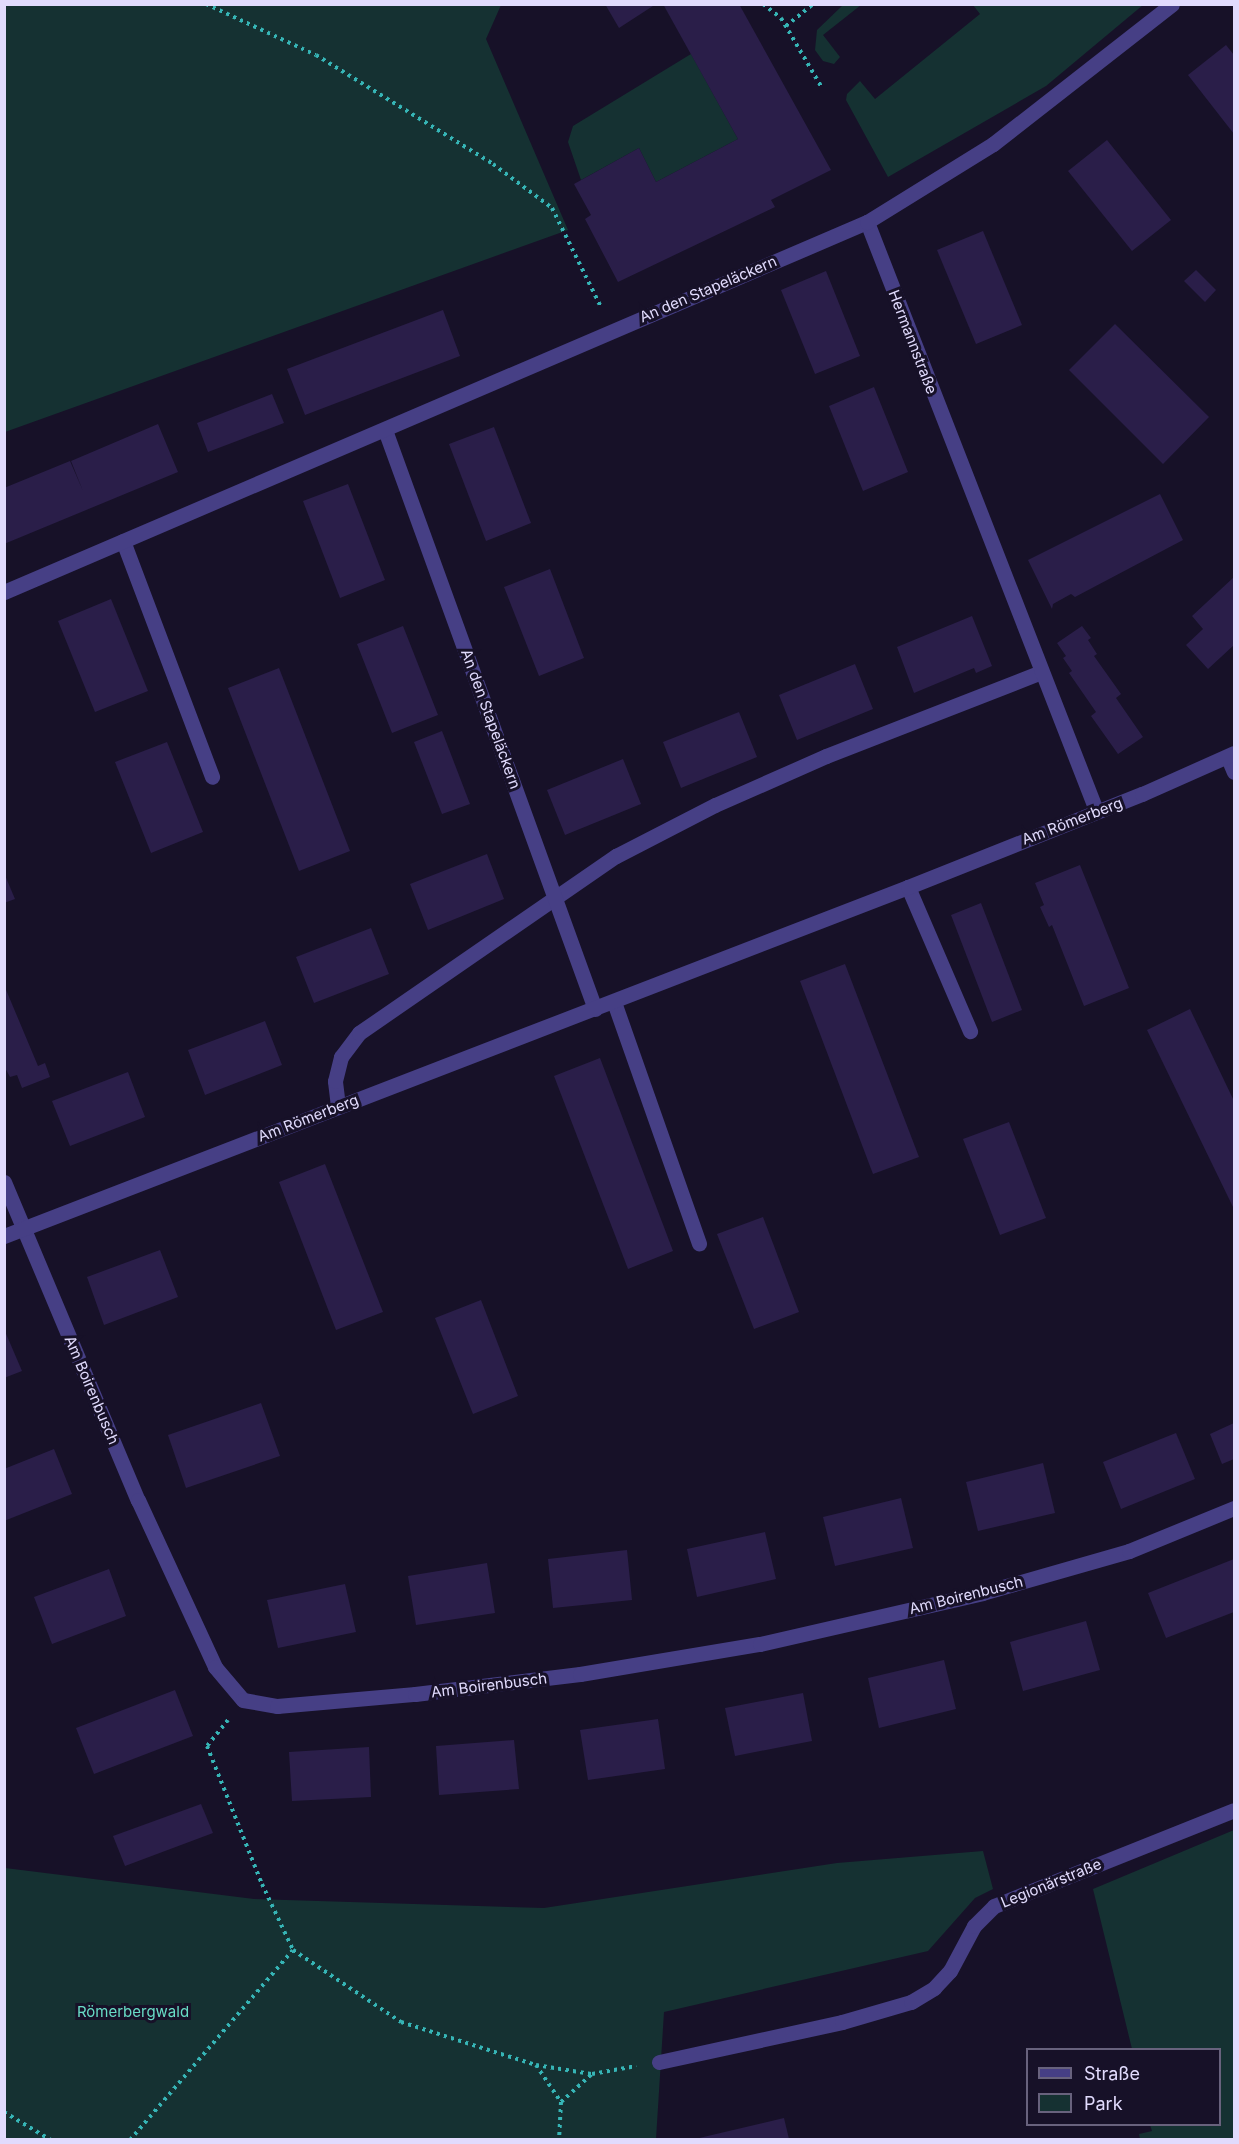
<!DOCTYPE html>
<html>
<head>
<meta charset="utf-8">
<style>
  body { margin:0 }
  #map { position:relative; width:1239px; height:2144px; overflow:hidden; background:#171128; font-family:Inter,sans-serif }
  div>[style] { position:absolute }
  .green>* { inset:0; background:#153132 }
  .building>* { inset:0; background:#2a1e49 }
  .path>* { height:4px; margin-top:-2px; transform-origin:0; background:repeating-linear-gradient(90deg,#36b5b6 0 3px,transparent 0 7.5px) }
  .service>* { height:15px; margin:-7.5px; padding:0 7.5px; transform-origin:7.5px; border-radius:7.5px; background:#463f85 }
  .minor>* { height:15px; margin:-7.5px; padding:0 7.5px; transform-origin:7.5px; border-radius:7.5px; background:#463f85 }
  span { translate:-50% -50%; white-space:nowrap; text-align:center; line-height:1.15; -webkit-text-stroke:6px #171128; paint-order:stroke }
  .street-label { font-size:15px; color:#e1dbfd }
  .park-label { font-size:15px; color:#68dcc6 }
  .frame { position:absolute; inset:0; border:6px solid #e1dbfd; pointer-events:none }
  .legend { position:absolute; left:1026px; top:2048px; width:195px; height:78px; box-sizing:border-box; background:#171128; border:2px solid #68627d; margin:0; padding:8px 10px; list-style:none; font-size:18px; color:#e1dbfd }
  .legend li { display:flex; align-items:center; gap:12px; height:30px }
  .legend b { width:30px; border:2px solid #68627d }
</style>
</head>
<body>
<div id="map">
  <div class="green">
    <div style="clip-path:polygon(5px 4px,501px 5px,486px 39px,568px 230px,5px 432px)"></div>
    <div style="clip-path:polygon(843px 5px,861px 5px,823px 35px,840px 57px,834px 64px,823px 61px,815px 50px,817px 30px)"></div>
    <div style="clip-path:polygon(973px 5px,1143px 5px,1046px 86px,888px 177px,846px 100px,847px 94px,860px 81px,875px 99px,980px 14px)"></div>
    <div style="clip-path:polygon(691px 54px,738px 139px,656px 182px,639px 148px,581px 180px,568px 142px,573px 126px)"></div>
    <div style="clip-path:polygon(1234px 1830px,1234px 2139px,1140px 2139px,1139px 2134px,1152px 2131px,1150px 2125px,1220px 2124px,1220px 2050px,1132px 2049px,1093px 1889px)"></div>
    <div style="clip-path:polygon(983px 1851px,993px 1889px,975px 1898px,928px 1951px,664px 2012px,656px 2139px,5px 2140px,5px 1868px,254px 1899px,544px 1908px,837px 1863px)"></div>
  </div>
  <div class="building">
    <div style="clip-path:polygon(605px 4px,656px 4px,619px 28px)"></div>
    <div style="clip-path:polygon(663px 4px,739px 4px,831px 170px,771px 200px,775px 207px,618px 282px,585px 219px,591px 215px,574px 184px,639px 148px,656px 182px,738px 139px)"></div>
    <div style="clip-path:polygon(1226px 45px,1234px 55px,1234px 134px,1188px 75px)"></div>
    <div style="clip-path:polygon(1107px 140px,1171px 220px,1132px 251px,1068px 171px)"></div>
    <div style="clip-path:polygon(983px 231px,1022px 325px,976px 344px,937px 250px)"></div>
    <div style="clip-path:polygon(1196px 270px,1216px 290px,1205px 302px,1184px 281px)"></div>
    <div style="clip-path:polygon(826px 271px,860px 356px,815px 374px,781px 290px)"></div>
    <div style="clip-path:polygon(443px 310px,460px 356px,305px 415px,287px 369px)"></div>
    <div style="clip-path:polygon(1115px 324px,1209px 417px,1163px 464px,1069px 370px)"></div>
    <div style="clip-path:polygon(874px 387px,908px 472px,863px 491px,829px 406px)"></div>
    <div style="clip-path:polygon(272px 394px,284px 423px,208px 452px,197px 423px)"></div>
    <div style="clip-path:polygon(158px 424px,178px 472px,4px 544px,4px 488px,70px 461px,83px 491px,71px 461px)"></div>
    <div style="clip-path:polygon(494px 427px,531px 523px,486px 541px,449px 444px)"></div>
    <div style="clip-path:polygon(348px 484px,385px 580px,340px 598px,303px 501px)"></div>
    <div style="clip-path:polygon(1160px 494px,1183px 540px,1075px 597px,1071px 594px,1053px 604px,1052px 609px,1028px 560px)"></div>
    <div style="clip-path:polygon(550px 569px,584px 658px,539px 676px,504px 587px)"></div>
    <div style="clip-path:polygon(1234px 577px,1234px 645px,1208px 669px,1186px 645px,1203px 629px,1192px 616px)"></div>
    <div style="clip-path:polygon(111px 599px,148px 691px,95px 712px,58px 621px)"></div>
    <div style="clip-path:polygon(972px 616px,992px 666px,976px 673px,974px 668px,914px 693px,897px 647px)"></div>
    <div style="clip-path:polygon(403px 626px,438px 715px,392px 733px,357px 644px)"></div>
    <div style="clip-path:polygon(1082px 626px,1091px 638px,1088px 640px,1097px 654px,1094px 656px,1121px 694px,1116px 698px,1143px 737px,1118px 754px,1091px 716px,1096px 712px,1069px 673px,1072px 671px,1063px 658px,1066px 656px,1057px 643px)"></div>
    <div style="clip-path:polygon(855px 664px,873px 709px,797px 740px,779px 695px)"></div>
    <div style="clip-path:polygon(279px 668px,350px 851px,299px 871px,228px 688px)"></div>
    <div style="clip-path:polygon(739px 712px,757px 757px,681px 788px,663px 742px)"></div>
    <div style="clip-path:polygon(442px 731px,470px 804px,442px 814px,414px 742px)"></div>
    <div style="clip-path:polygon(167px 742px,203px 832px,151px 853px,115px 762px)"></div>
    <div style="clip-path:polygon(623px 759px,641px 804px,565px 835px,547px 790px)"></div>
    <div style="clip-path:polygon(487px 854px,504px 899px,428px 930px,410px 884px)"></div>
    <div style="clip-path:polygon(1080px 865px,1129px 988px,1084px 1006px,1052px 925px,1049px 927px,1040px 907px,1044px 905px,1035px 883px)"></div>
    <div style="clip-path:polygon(4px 873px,15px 899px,4px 903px)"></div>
    <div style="clip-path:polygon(981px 903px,1022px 1010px,992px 1022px,951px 915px)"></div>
    <div style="clip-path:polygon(371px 928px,389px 974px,314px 1003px,296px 957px)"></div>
    <div style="clip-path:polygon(845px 964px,919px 1157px,873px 1174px,800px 981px)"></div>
    <div style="clip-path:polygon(4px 985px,38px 1066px,45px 1063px,50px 1077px,22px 1088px,17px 1075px,10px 1077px,4px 1066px)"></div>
    <div style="clip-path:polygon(1190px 1009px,1234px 1101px,1233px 1207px,1147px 1030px)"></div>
    <div style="clip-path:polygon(265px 1021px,282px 1065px,205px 1095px,188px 1050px)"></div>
    <div style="clip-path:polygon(600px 1058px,673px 1251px,628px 1269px,554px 1076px)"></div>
    <div style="clip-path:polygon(128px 1072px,145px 1117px,70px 1146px,52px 1101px)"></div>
    <div style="clip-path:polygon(1009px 1122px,1046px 1218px,1000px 1235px,963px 1139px)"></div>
    <div style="clip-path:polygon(325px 1164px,383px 1312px,336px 1330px,279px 1182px)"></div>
    <div style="clip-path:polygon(763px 1217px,799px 1312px,754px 1329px,717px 1234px)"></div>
    <div style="clip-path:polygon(160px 1250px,178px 1297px,104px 1325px,87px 1277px)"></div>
    <div style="clip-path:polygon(481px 1300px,518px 1396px,473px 1414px,435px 1318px)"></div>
    <div style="clip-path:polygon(4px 1329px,22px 1371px,4px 1378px)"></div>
    <div style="clip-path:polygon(261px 1403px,280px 1456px,186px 1488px,168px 1435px)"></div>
    <div style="clip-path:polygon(1234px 1423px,1234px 1459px,1222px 1464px,1210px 1434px)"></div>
    <div style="clip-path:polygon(1176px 1433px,1195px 1479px,1121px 1509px,1103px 1462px)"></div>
    <div style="clip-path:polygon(54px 1449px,72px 1494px,4px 1521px,4px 1469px)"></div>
    <div style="clip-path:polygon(1043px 1463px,1055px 1513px,978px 1531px,966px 1482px)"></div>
    <div style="clip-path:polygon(901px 1498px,913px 1548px,835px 1566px,823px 1517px)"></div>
    <div style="clip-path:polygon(765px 1532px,776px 1579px,697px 1597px,687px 1549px)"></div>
    <div style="clip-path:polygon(627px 1550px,632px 1600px,553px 1608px,548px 1559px)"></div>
    <div style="clip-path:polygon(1234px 1559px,1234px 1612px,1166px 1638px,1148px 1593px)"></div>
    <div style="clip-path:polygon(487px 1563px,495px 1613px,416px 1625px,408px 1576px)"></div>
    <div style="clip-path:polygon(109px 1569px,126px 1616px,52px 1644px,34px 1597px)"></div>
    <div style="clip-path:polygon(345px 1584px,356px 1632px,278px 1648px,267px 1600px)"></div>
    <div style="clip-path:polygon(1086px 1621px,1100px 1670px,1023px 1691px,1010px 1642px)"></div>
    <div style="clip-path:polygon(944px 1660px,956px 1709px,879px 1728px,868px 1678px)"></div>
    <div style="clip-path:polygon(175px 1690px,193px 1736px,94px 1774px,76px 1728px)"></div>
    <div style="clip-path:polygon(803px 1693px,812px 1741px,735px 1756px,725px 1708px)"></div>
    <div style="clip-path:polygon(658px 1719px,665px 1769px,588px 1780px,580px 1730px)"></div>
    <div style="clip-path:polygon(514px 1740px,519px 1789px,439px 1795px,436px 1746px)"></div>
    <div style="clip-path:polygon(369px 1747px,371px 1797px,292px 1801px,289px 1752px)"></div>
    <div style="clip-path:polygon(201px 1804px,213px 1833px,125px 1866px,113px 1836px)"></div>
    <div style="clip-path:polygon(784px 2118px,789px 2139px,695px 2139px)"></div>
  </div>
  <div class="path">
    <div style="left:206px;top:4px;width:121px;rotate:24.9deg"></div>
    <div style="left:316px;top:55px;width:208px;rotate:31.6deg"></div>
    <div style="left:493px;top:164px;width:74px;rotate:36.7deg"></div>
    <div style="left:552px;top:208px;width:110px;rotate:63.7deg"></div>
    <div style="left:763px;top:4px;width:23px;rotate:38deg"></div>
    <div style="left:781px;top:18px;width:81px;rotate:59.6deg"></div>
    <div style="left:786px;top:26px;width:35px;rotate:-39deg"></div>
    <div style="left:228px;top:1720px;width:33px;rotate:129deg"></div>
    <div style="left:207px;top:1746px;width:149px;rotate:68.3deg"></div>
    <div style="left:262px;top:1884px;width:73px;rotate:64.8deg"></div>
    <div style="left:536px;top:2065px;width:56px;rotate:9.3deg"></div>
    <div style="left:561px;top:2102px;width:42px;rotate:-42.1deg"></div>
    <div style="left:592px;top:2074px;width:45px;rotate:-10.3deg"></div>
    <div style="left:4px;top:2112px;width:55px;rotate:30.8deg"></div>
    <div style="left:130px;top:2140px;width:250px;rotate:-49.4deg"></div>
    <div style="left:293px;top:1950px;width:130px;rotate:33.7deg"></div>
    <div style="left:401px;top:2022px;width:142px;rotate:17.7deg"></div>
    <div style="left:536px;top:2065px;width:45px;rotate:56deg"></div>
    <div style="left:561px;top:2102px;width:38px;rotate:93deg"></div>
  </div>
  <div class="service">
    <div style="left:908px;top:887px;width:157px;rotate:66.7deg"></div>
    <div style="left:614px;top:1002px;width:256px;rotate:70.6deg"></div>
    <div style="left:338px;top:1106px;width:25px;rotate:-97deg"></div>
    <div style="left:335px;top:1081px;width:25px;rotate:-76deg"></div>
    <div style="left:341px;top:1057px;width:30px;rotate:-53deg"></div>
    <div style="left:359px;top:1033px;width:312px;rotate:-34.6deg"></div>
    <div style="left:616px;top:856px;width:111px;rotate:-27.3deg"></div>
    <div style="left:715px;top:805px;width:121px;rotate:-23.8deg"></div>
    <div style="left:826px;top:756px;width:231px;rotate:-21.3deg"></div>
    <div style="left:659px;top:2062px;width:187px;rotate:-12.3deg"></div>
  </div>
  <div class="minor">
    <div style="left:867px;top:222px;width:631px;rotate:68.72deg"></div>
    <div style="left:385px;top:430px;width:616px;rotate:70.06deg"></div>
    <div style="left:123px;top:541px;width:252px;rotate:69.3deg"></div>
    <div style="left:4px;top:592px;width:939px;rotate:-23.21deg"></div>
    <div style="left:867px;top:222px;width:148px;rotate:-31.8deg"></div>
    <div style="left:993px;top:144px;width:227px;rotate:-38deg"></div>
    <div style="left:1228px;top:758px;width:15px;rotate:67deg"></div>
    <div style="left:4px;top:1182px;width:345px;rotate:67.2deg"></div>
    <div style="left:138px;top:1500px;width:184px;rotate:65.2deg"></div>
    <div style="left:215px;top:1667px;width:43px;rotate:49.7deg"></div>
    <div style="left:243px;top:1700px;width:35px;rotate:10deg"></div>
    <div style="left:277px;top:1706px;width:139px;rotate:-5deg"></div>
    <div style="left:415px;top:1694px;width:166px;rotate:-6.9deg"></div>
    <div style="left:580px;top:1674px;width:182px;rotate:-9.5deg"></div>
    <div style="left:760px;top:1644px;width:228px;rotate:-12.9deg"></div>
    <div style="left:982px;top:1593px;width:153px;rotate:-15.9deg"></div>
    <div style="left:1129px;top:1551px;width:113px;rotate:-22.3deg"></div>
    <div style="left:4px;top:1236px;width:969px;rotate:-21.11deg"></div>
    <div style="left:908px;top:887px;width:252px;rotate:-21.7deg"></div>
    <div style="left:1142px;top:794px;width:101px;rotate:-24deg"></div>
    <div style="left:842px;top:2022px;width:72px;rotate:-16.2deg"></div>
    <div style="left:911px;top:2002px;width:27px;rotate:-31deg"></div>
    <div style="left:934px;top:1988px;width:23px;rotate:-47deg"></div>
    <div style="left:950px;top:1971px;width:51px;rotate:-61.9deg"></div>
    <div style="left:974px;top:1926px;width:28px;rotate:-45deg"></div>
    <div style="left:994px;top:1906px;width:258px;rotate:-21.8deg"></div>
  </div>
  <div class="street-label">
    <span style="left:708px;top:289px;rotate:-23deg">An den Stapeläckern</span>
    <span style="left:913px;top:342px;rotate:69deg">Hermannstraße</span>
    <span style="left:491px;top:719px;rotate:70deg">An den Stapeläckern</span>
    <span style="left:1072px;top:821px;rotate:-21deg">Am Römerberg</span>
    <span style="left:308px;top:1118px;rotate:-21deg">Am Römerberg</span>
    <span style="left:92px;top:1390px;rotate:67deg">Am Boirenbusch</span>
    <span style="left:966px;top:1595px;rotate:-14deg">Am Boirenbusch</span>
    <span style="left:489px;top:1685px;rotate:-7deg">Am Boirenbusch</span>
    <span style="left:1051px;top:1883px;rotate:-22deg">Legionärstraße</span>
  </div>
  <div class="park-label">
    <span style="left:133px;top:2012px">Römerbergwald</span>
  </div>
  <div class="frame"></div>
  <ul class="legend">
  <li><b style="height:8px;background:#463f85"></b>Straße</li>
  <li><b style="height:16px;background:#153132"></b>Park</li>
  </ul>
</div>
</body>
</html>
